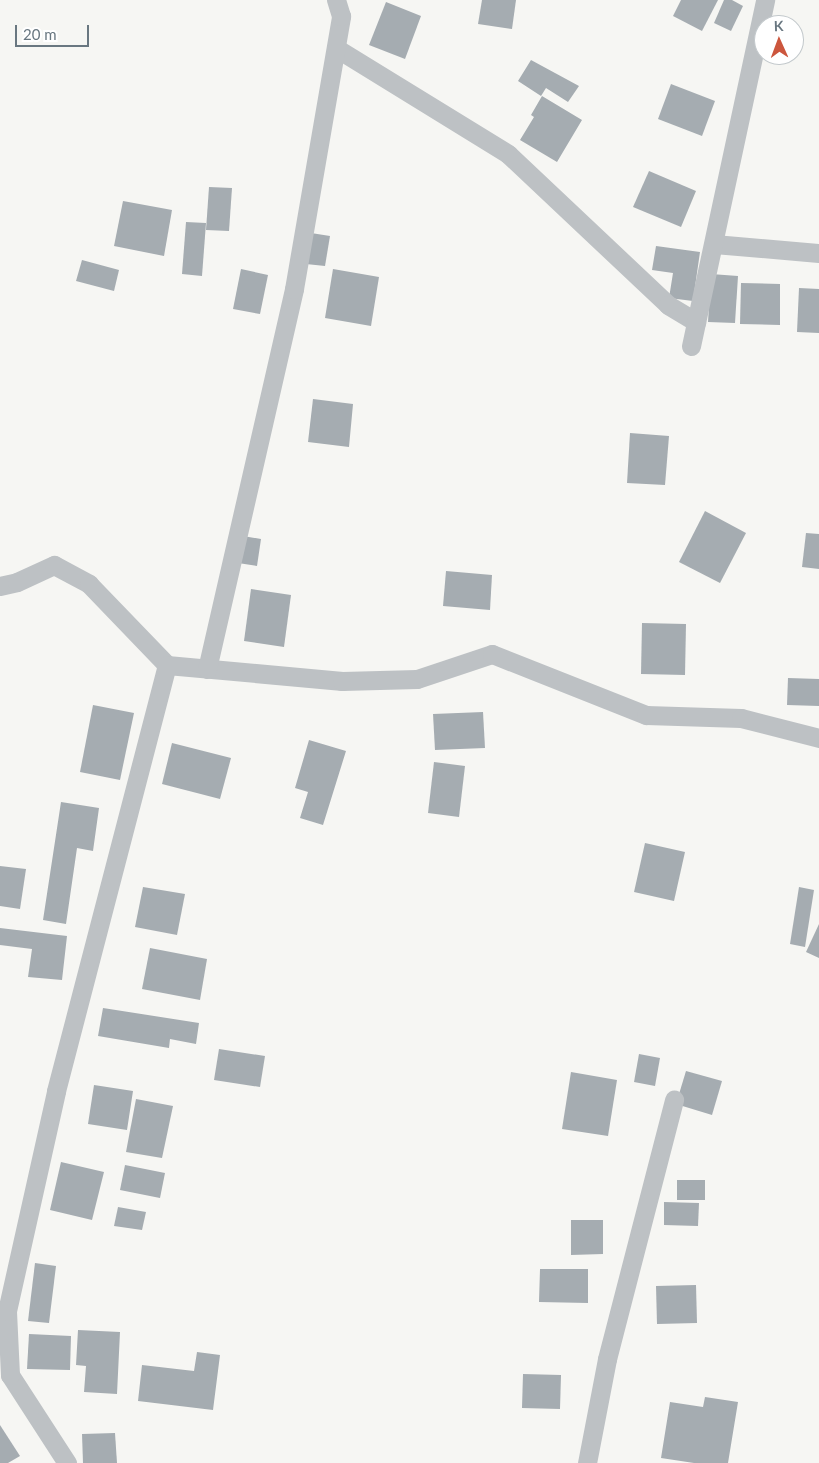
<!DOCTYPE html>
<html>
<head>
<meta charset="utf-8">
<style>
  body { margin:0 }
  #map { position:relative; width:819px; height:1463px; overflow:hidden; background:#f6f6f3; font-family:Lato,sans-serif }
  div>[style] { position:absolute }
  .building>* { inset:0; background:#a5acb1 }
  .street>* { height:19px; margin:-9.5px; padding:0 9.5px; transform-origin:9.5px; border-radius:9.5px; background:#bdc1c4 }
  span { translate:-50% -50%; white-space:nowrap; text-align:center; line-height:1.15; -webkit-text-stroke:5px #fff; paint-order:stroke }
  .north { position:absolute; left:754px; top:15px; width:50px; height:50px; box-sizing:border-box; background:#fff; border:1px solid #c3c9cc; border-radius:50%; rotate:358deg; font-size:14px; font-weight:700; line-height:20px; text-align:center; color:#697780 }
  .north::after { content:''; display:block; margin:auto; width:18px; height:22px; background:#cc563d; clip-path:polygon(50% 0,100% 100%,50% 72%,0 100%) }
  .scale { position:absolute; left:15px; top:25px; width:74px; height:22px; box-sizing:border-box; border:2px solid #697780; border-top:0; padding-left:6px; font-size:15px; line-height:18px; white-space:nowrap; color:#697780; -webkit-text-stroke:4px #fff; paint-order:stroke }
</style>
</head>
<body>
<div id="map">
  <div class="building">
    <div style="clip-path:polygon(482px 0,516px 0,512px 29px,478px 24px)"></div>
    <div style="clip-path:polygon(681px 0,718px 0,702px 31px,673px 16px)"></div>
    <div style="clip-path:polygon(724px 0,732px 0,743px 6px,731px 31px,714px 23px)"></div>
    <div style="clip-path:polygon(386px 2px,421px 16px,405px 59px,369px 45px)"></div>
    <div style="clip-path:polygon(531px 60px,579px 86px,568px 102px,546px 88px,541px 96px,518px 81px)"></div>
    <div style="clip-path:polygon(671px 84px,715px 101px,702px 136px,658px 119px)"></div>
    <div style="clip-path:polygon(542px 96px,582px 120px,557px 162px,520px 140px,534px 117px,531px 115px)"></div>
    <div style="clip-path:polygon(649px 171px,696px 191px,681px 227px,633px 207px)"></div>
    <div style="clip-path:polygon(209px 187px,232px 188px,229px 231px,206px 230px)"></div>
    <div style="clip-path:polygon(123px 201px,172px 210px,164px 256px,114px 246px)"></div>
    <div style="clip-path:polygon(186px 222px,206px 223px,202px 276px,182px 274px)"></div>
    <div style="clip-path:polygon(311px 233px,330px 236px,325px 266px,306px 264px)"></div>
    <div style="clip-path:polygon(656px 246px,700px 252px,693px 301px,669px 298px,673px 273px,652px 270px)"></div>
    <div style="clip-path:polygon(82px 260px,119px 270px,114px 291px,76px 281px)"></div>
    <div style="clip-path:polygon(241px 269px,268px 275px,260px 314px,233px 309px)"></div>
    <div style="clip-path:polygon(333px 269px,379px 277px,371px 326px,325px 318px)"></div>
    <div style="clip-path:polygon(711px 274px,738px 276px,735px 323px,708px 322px)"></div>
    <div style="clip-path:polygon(741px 283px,780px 284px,780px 325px,740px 324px)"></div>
    <div style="clip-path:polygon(799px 288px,819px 289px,819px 333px,797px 332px)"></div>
    <div style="clip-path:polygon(313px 399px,353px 404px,349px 447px,308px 442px)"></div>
    <div style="clip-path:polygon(630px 433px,669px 436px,665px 485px,627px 483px)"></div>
    <div style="clip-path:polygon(705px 511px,746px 533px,720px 583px,679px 562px)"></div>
    <div style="clip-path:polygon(806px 533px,819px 534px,819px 569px,802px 567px)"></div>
    <div style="clip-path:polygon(243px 536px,261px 539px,257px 566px,238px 563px)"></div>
    <div style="clip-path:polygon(446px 571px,492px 575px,490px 610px,443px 606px)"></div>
    <div style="clip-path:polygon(251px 589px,291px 595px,284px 647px,244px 641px)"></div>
    <div style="clip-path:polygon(642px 623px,686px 624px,685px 675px,641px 674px)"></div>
    <div style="clip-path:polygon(788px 678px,819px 679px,819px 706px,787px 705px)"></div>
    <div style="clip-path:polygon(93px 705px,134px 713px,120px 780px,80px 772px)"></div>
    <div style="clip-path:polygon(483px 712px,485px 748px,435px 750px,433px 714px)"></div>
    <div style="clip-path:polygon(309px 740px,346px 751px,323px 825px,300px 818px,308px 792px,295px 788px)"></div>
    <div style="clip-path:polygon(172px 743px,231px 758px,220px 799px,162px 784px)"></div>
    <div style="clip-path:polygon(434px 762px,465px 766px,459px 817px,428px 813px)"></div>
    <div style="clip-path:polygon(61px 802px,99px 808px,93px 851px,77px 848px,66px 924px,43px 920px)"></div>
    <div style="clip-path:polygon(645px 843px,685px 852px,674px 901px,634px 892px)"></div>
    <div style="clip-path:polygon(0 866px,26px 869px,20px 909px,0 906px)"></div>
    <div style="clip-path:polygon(143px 887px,185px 894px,177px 935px,135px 927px)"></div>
    <div style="clip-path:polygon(799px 887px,814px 890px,805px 947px,790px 944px)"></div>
    <div style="clip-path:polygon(819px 924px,819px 958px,806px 952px)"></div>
    <div style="clip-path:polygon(0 928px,67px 936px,62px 980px,28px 977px,32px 949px,0 945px)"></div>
    <div style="clip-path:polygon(150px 948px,207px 959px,200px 1000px,142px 989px)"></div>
    <div style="clip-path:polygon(103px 1008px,199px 1023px,196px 1044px,170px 1039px,169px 1048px,98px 1036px)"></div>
    <div style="clip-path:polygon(219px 1049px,265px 1056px,260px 1087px,214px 1080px)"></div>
    <div style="clip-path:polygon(639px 1054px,660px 1058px,655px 1086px,634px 1082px)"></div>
    <div style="clip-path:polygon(686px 1071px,722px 1081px,712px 1115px,676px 1104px)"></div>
    <div style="clip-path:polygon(571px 1072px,617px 1080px,608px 1136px,562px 1129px)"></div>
    <div style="clip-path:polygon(94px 1085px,133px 1091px,127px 1130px,88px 1124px)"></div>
    <div style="clip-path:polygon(136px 1099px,173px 1106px,162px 1158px,126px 1152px)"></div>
    <div style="clip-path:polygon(61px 1162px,104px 1172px,92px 1220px,50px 1210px)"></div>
    <div style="clip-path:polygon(125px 1165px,165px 1173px,160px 1198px,120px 1190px)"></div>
    <div style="clip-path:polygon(677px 1180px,705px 1180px,705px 1200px,677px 1200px)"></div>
    <div style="clip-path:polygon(664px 1202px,699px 1203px,698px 1226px,664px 1225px)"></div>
    <div style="clip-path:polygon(118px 1207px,146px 1212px,142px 1230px,114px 1226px)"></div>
    <div style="clip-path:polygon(571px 1220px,603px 1220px,603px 1254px,571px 1255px)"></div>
    <div style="clip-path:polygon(35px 1263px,56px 1266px,49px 1323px,28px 1321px)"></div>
    <div style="clip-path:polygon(540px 1269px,588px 1269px,588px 1303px,539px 1302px)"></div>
    <div style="clip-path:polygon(696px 1285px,697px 1323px,657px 1324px,656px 1286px)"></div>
    <div style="clip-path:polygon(78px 1330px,120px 1332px,117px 1394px,84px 1392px,86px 1366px,76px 1365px)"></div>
    <div style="clip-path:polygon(29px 1334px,71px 1336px,70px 1370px,27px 1369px)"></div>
    <div style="clip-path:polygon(197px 1352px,220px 1355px,213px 1410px,138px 1401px,142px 1365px,194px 1371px)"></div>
    <div style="clip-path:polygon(523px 1374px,561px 1375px,560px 1409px,522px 1408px)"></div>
    <div style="clip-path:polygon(705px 1397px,738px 1402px,728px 1463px,694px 1463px,661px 1458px,670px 1402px,703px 1407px)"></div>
    <div style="clip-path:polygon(0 1425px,20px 1456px,8px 1463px,0 1463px)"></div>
    <div style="clip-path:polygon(115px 1433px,117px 1463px,83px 1463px,82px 1434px)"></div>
  </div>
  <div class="street">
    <div style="left:336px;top:48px;width:202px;rotate:31.6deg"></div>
    <div style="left:508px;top:154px;width:220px;rotate:43.3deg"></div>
    <div style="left:668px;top:305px;width:33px;rotate:31deg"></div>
    <div style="left:714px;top:244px;width:105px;rotate:4.9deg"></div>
    <div style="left:691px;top:346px;width:354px;rotate:-77.9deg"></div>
    <div style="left:0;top:586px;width:17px;rotate:-13deg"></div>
    <div style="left:17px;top:582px;width:41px;rotate:-24.7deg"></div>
    <div style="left:54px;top:565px;width:40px;rotate:28deg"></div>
    <div style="left:89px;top:584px;width:112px;rotate:46.1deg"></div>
    <div style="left:167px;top:665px;width:176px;rotate:5.2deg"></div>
    <div style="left:342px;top:681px;width:75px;rotate:-1.5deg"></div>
    <div style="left:417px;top:679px;width:79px;rotate:-18.4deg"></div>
    <div style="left:492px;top:654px;width:166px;rotate:21.6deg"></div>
    <div style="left:646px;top:715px;width:95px;rotate:1.8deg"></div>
    <div style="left:741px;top:718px;width:81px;rotate:14.4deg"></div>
    <div style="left:207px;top:669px;width:390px;rotate:-77.1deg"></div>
    <div style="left:294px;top:289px;width:277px;rotate:-80.2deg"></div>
    <div style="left:341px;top:16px;width:17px;rotate:-107deg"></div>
    <div style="left:67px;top:1463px;width:105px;rotate:-122.9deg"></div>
    <div style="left:10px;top:1375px;width:64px;rotate:-92.7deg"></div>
    <div style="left:7px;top:1311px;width:225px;rotate:-77.4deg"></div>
    <div style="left:56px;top:1091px;width:440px;rotate:-75.4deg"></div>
    <div style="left:587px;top:1463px;width:106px;rotate:-79.1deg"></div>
    <div style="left:607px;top:1359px;width:268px;rotate:-75.5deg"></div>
  </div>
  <div class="north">K</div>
  <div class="scale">20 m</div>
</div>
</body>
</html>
